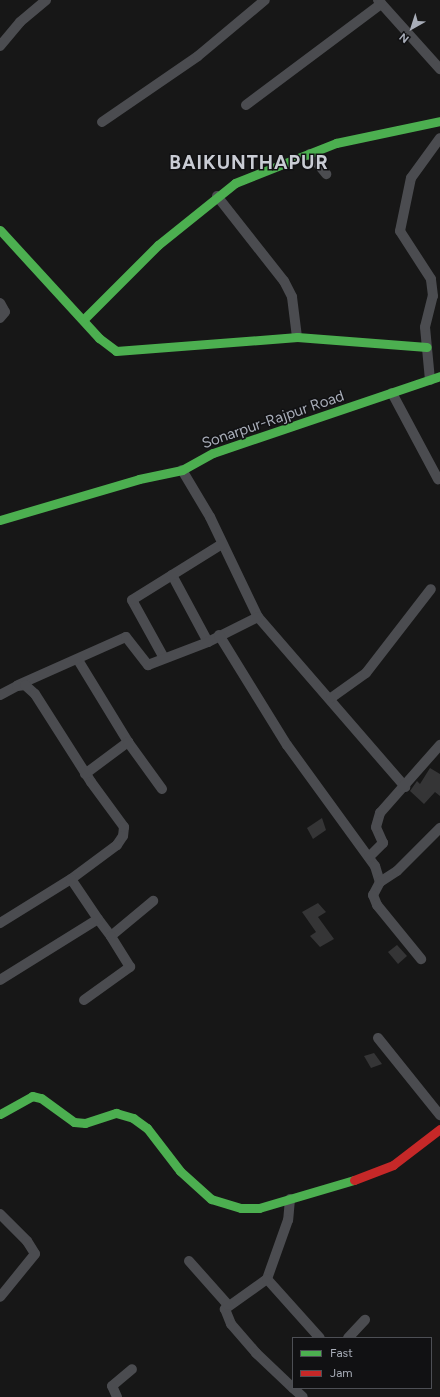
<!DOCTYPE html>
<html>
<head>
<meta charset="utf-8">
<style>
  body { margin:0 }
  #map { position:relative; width:440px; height:1397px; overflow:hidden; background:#171717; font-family:Figtree,sans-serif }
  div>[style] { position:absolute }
  .building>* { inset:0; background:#353536 }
  .street>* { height:10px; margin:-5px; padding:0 5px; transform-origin:5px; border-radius:5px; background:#4b4c50 }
  .fast>* { height:9px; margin:-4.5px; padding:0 4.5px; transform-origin:4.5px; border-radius:4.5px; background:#4caf50 }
  .jam>* { height:9px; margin:-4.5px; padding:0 4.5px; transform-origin:4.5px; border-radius:4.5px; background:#c62828 }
  span { translate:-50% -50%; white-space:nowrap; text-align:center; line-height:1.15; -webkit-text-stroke:3px #111113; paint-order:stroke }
  .street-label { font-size:15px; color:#a8adb8 }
  .district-label { font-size:19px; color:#c9ccd4; font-weight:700; letter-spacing:1px }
  .legend { position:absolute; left:292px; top:1337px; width:140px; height:52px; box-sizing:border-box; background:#111113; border:1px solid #4d4f55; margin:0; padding:5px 7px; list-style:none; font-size:12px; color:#a8adb8 }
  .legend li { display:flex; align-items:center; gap:8px; height:20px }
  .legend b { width:20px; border:1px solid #4d4f55 }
  .north { position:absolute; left:392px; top:8px; width:40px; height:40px; -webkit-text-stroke:3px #111113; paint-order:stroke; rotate:219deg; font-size:11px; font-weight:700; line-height:16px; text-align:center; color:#a8adb8 }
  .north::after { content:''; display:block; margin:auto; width:14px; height:18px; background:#a8adb8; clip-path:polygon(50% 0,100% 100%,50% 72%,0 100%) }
</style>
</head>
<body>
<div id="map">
  <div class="building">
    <div style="clip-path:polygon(430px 768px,440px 774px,440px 796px,435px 792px,424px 804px,410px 791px,417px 781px,420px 784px)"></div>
    <div style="clip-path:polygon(322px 818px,326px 830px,313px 839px,307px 828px)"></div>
    <div style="clip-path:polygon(318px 903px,326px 912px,318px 917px,334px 939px,320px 947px,310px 936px,316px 932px,302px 912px)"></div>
    <div style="clip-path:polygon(397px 945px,407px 956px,398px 964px,388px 952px)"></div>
    <div style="clip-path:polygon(374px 1053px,382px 1064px,371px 1068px,364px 1056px)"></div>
  </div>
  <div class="street">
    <div style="left:378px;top:0;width:93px;rotate:48.1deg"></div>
    <div style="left:0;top:46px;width:31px;rotate:-50deg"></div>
    <div style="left:20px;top:22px;width:34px;rotate:-40deg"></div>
    <div style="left:246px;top:105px;width:169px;rotate:-36.8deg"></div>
    <div style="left:102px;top:122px;width:116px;rotate:-34.5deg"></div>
    <div style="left:198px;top:56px;width:87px;rotate:-39.9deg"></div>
    <div style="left:310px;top:154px;width:26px;rotate:51deg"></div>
    <div style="left:217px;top:196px;width:108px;rotate:51.8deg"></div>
    <div style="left:284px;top:281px;width:18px;rotate:63deg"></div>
    <div style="left:292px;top:297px;width:40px;rotate:82.9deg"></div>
    <div style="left:0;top:303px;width:10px;rotate:61deg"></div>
    <div style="left:5px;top:312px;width:8px;rotate:130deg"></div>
    <div style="left:430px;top:380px;width:53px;rotate:-95.4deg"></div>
    <div style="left:425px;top:327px;width:32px;rotate:-76deg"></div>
    <div style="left:433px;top:296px;width:17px;rotate:-97deg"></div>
    <div style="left:431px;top:279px;width:57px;rotate:-122.9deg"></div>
    <div style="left:400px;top:231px;width:54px;rotate:-78.3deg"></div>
    <div style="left:411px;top:178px;width:49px;rotate:-54.1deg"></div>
    <div style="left:392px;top:393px;width:98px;rotate:61.9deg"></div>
    <div style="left:182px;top:470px;width:55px;rotate:59.2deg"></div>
    <div style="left:210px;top:517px;width:111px;rotate:64.4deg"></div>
    <div style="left:258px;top:617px;width:225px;rotate:49.1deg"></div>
    <div style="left:172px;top:575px;width:76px;rotate:61.8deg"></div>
    <div style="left:208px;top:642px;width:56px;rotate:-26.6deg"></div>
    <div style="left:219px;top:635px;width:129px;rotate:58.3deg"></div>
    <div style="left:287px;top:745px;width:150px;rotate:54deg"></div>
    <div style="left:375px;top:866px;width:17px;rotate:73deg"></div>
    <div style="left:380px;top:882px;width:15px;rotate:118deg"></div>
    <div style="left:373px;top:895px;width:11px;rotate:68deg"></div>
    <div style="left:377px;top:905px;width:70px;rotate:50.8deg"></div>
    <div style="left:164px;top:658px;width:66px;rotate:-118.9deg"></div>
    <div style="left:132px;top:600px;width:106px;rotate:-31.9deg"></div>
    <div style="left:78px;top:660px;width:96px;rotate:58.6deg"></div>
    <div style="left:18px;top:685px;width:118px;rotate:-24deg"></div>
    <div style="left:126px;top:637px;width:36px;rotate:52deg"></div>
    <div style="left:148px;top:665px;width:64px;rotate:-21deg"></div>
    <div style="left:0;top:695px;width:19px;rotate:-28deg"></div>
    <div style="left:17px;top:686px;width:8px;rotate:-7deg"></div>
    <div style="left:25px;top:685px;width:13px;rotate:42deg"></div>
    <div style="left:35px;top:694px;width:104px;rotate:57.5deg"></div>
    <div style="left:91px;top:782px;width:56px;rotate:53.7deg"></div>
    <div style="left:124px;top:827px;width:9px;rotate:96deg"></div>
    <div style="left:123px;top:836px;width:11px;rotate:124deg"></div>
    <div style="left:117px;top:845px;width:57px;rotate:143.5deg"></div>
    <div style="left:71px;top:879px;width:84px;rotate:148.2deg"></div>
    <div style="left:331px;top:698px;width:43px;rotate:-35.5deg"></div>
    <div style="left:366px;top:673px;width:106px;rotate:-52.3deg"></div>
    <div style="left:85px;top:774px;width:54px;rotate:-36.7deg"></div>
    <div style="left:128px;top:742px;width:58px;rotate:54.1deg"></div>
    <div style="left:369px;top:857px;width:20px;rotate:-45deg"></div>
    <div style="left:383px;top:843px;width:17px;rotate:-114deg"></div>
    <div style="left:376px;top:827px;width:15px;rotate:-74deg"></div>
    <div style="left:380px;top:813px;width:91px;rotate:-48.6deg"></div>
    <div style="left:380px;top:882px;width:20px;rotate:-33deg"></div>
    <div style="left:397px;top:871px;width:61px;rotate:-45deg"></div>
    <div style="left:98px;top:919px;width:21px;rotate:53deg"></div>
    <div style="left:111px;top:936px;width:55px;rotate:-39.8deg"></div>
    <div style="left:0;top:980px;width:115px;rotate:-31.9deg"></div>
    <div style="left:98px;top:919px;width:48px;rotate:-124deg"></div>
    <div style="left:84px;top:1000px;width:57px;rotate:-35.7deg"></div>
    <div style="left:130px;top:967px;width:36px;rotate:-122deg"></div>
    <div style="left:378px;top:1038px;width:99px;rotate:51.2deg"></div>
    <div style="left:290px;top:1199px;width:21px;rotate:95deg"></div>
    <div style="left:288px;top:1220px;width:63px;rotate:109.6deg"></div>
    <div style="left:267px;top:1279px;width:52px;rotate:144.5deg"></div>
    <div style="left:225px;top:1309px;width:16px;rotate:68deg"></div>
    <div style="left:231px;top:1324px;width:38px;rotate:49deg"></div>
    <div style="left:256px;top:1353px;width:51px;rotate:43.4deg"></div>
    <div style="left:0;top:1214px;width:38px;rotate:45deg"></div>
    <div style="left:27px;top:1241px;width:15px;rotate:58deg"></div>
    <div style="left:35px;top:1254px;width:55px;rotate:129.1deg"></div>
    <div style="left:189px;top:1261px;width:59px;rotate:48.4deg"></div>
    <div style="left:267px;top:1279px;width:79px;rotate:48.1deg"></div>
    <div style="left:348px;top:1338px;width:25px;rotate:-47deg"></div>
    <div style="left:293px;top:1388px;width:13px;rotate:42deg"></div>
    <div style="left:117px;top:1397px;width:12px;rotate:-114deg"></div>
    <div style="left:112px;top:1386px;width:26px;rotate:-40deg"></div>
  </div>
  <div class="fast">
    <div style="left:0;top:230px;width:147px;rotate:47.5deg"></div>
    <div style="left:99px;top:338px;width:21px;rotate:37deg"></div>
    <div style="left:116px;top:351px;width:182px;rotate:-4.4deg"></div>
    <div style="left:297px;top:337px;width:130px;rotate:4.4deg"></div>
    <div style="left:84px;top:319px;width:105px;rotate:-45deg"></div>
    <div style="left:158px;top:245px;width:99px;rotate:-38.8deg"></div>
    <div style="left:235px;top:183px;width:109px;rotate:-21.6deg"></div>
    <div style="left:336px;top:143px;width:106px;rotate:-11.9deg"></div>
    <div style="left:0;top:520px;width:145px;rotate:-16.4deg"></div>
    <div style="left:139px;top:479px;width:44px;rotate:-11.8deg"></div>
    <div style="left:182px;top:470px;width:35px;rotate:-29deg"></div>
    <div style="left:213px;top:453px;width:240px;rotate:-18.7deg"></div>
    <div style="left:0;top:1114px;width:37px;rotate:-29deg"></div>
    <div style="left:32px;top:1096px;width:9px;rotate:13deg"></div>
    <div style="left:41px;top:1098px;width:41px;rotate:36deg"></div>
    <div style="left:74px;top:1122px;width:11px;rotate:5deg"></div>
    <div style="left:85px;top:1123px;width:33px;rotate:-18deg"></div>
    <div style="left:116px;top:1113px;width:18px;rotate:16deg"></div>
    <div style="left:133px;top:1118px;width:17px;rotate:36deg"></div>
    <div style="left:147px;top:1128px;width:54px;rotate:52.5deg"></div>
    <div style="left:180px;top:1171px;width:42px;rotate:42.1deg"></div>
    <div style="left:211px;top:1199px;width:31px;rotate:17deg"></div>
    <div style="left:241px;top:1208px;width:18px"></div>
    <div style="left:259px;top:1208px;width:99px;rotate:-16.4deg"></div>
  </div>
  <div class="jam">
    <div style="left:354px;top:1180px;width:42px;rotate:-21deg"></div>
    <div style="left:393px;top:1165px;width:59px;rotate:-37.5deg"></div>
  </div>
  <div class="street-label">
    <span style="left:273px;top:420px;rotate:-19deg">Sonarpur-Rajpur Road</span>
  </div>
  <div class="district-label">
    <span style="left:249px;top:163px">BAIKUNTHAPUR</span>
  </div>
  <ul class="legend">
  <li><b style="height:5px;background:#4caf50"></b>Fast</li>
  <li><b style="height:5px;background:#c62828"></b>Jam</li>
  </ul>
  <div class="north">N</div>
</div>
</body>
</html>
